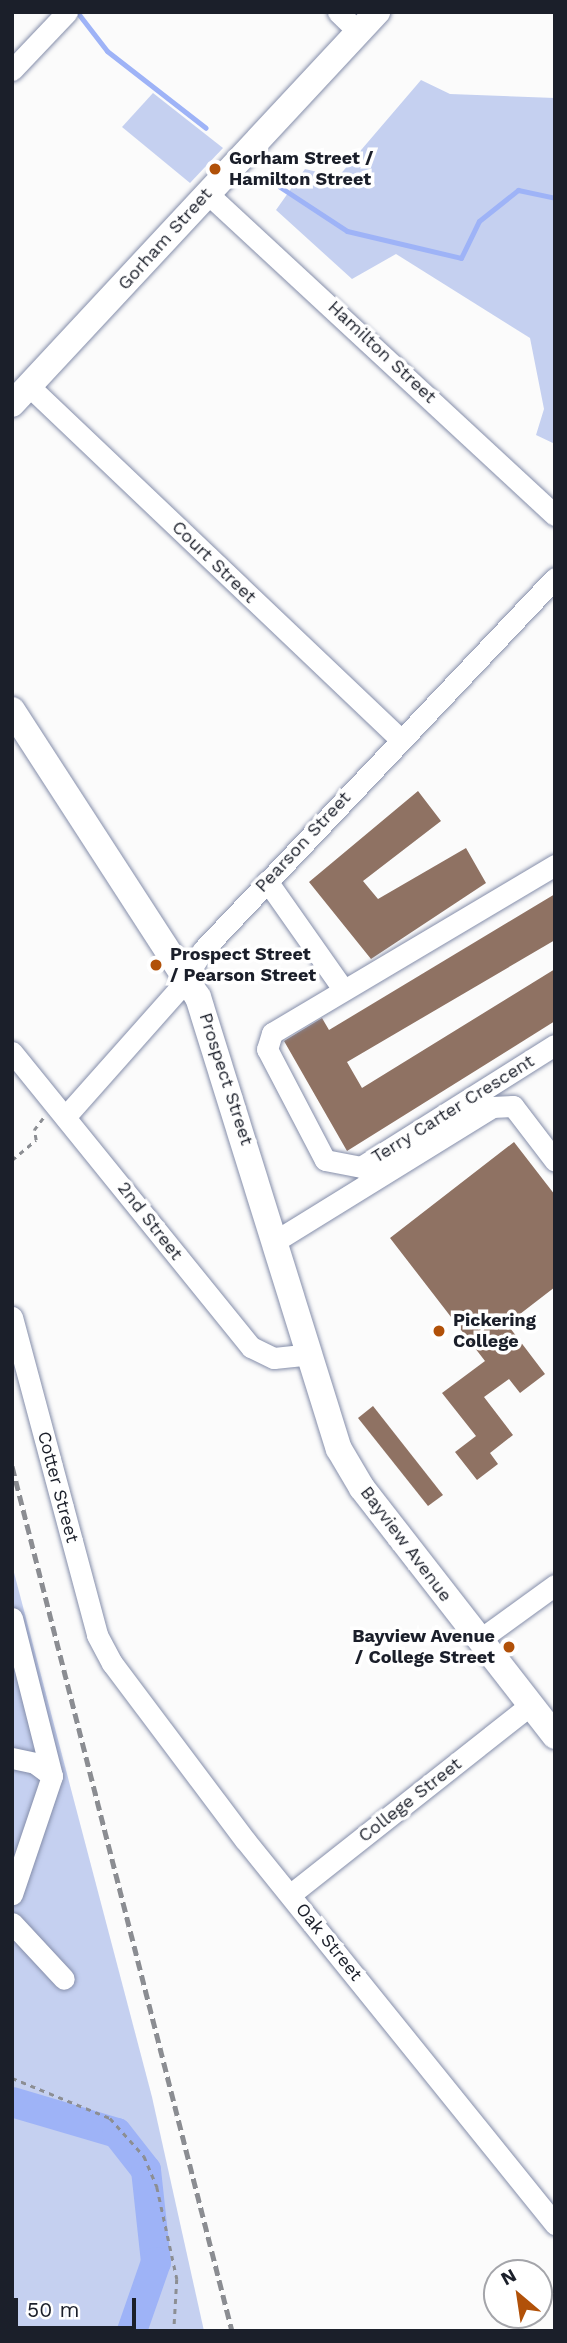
<!DOCTYPE html>
<html>
<head>
<meta charset="utf-8">
<style>
  body { margin:0 }
  #map { position:relative; width:567px; height:2343px; overflow:hidden; background:#fbfbfb; font-family:"Work Sans",sans-serif }
  div>[style] { position:absolute }
  .green>* { inset:0; background:#c5d0f0 }
  .stream>* { height:5px; margin:-2.5px; padding:0 2.5px; transform-origin:2.5px; border-radius:2.5px; background:#9eb3f7 }
  .river>* { height:30px; margin:-15px; padding:0 15px; transform-origin:15px; border-radius:15px; background:#9eb3f7 }
  .building>* { inset:0; background:#8f7263 }
  .path>* { height:2.5px; margin-top:-1.25px; transform-origin:0; background:repeating-linear-gradient(90deg,#8c8e93 0 5px,transparent 0 10px) }
  .roads { filter:drop-shadow(0 0 2px #858eaa) drop-shadow(0 0 2px #858eaa) }
  .minor>* { height:21px; margin:-10.5px; padding:0 10.5px; transform-origin:10.5px; border-radius:10.5px; background:#fff }
  .major>* { height:26px; margin:-13px; padding:0 13px; transform-origin:13px; border-radius:13px; background:#fff }
  .rail>* { height:5px; margin-top:-2.5px; transform-origin:0; background:repeating-linear-gradient(90deg,#8b8d92 0 10px,transparent 0 15px) }
  .dots>* { width:19px; height:19px; translate:-50% -50%; box-sizing:border-box; border:4px solid #fff; border-radius:50% }
  span { translate:-50% -50%; white-space:nowrap; text-align:center; line-height:1.15; -webkit-text-stroke:7px #fff; paint-order:stroke }
  .poi-label { font-size:18px; color:#1b1f2a; font-weight:700 }
  .left { translate:0 -50%; text-align:left }
  .right { translate:-100% -50%; text-align:right }
  .street-label { font-size:18px; color:#1b1f2a }
  .frame { position:absolute; inset:0; border:14px solid #1b1f2a; pointer-events:none }
  .north { position:absolute; left:483px; top:2259px; width:70px; height:70px; box-sizing:border-box; background:#fff; border:2px solid #a4a5aa; border-radius:50%; rotate:331deg; font-size:19px; font-weight:700; line-height:28px; text-align:center; color:#1b1f2a }
  .north::after { content:''; display:block; margin:auto; width:24px; height:32px; background:#b15109; clip-path:polygon(50% 0,100% 100%,50% 72%,0 100%) }
  .scale { position:absolute; left:14px; top:2298px; width:122px; height:32px; box-sizing:border-box; border:4px solid #1b1f2a; border-top:0; padding-left:9px; font-size:21px; line-height:24px; white-space:nowrap; color:#1b1f2a; -webkit-text-stroke:5px #fff; paint-order:stroke }
</style>
</head>
<body>
<div id="map">
  <div class="green">
    <div style="clip-path:polygon(421px 80px,450px 94px,555px 98px,555px 444px,536px 435px,544px 409px,530px 338px,396px 254px,352px 279px,276px 210px,305px 169px,338px 177px)"></div>
    <div style="clip-path:polygon(153px 93px,223px 148px,190px 183px,122px 127px)"></div>
    <div style="clip-path:polygon(12px 1565px,152px 2097px,204px 2331px,12px 2331px)"></div>
  </div>
  <div class="stream">
    <div style="left:77px;top:12px;width:49px;rotate:52.4deg"></div>
    <div style="left:107px;top:51px;width:125px;rotate:37.9deg"></div>
    <div style="left:280px;top:187px;width:80px;rotate:33.3deg"></div>
    <div style="left:347px;top:231px;width:117px;rotate:13.3deg"></div>
    <div style="left:461px;top:258px;width:41px;rotate:-64.1deg"></div>
    <div style="left:479px;top:221px;width:50px;rotate:-38.5deg"></div>
    <div style="left:518px;top:190px;width:38px;rotate:12deg"></div>
  </div>
  <div class="river">
    <div style="left:12px;top:2102px;width:109px;rotate:16.4deg"></div>
    <div style="left:117px;top:2133px;width:47px;rotate:51.9deg"></div>
    <div style="left:146px;top:2170px;width:93px;rotate:83.8deg"></div>
    <div style="left:156px;top:2262px;width:73px;rotate:109.2deg"></div>
  </div>
  <div class="building">
    <div style="clip-path:polygon(418px 791px,441px 821px,363px 881px,378px 899px,466px 848px,486px 883px,371px 959px,309px 882px)"></div>
    <div style="clip-path:polygon(555px 894px,555px 940px,347px 1062px,362px 1088px,555px 969px,555px 1021px,347px 1151px,284px 1041px,322px 1018px,329px 1030px)"></div>
    <div style="clip-path:polygon(514px 1142px,555px 1195px,555px 1287px,507px 1324px,545px 1374px,520px 1393px,509px 1379px,484px 1397px,513px 1435px,490px 1453px,498px 1464px,477px 1480px,455px 1452px,476px 1436px,442px 1393px,485px 1361px,390px 1238px)"></div>
    <div style="clip-path:polygon(373px 1406px,443px 1495px,428px 1506px,358px 1418px)"></div>
  </div>
  <div class="path">
    <div style="left:12px;top:1160px;width:31px;rotate:-40deg"></div>
    <div style="left:36px;top:1140px;width:10px;rotate:-101deg"></div>
    <div style="left:34px;top:1130px;width:15px;rotate:-53deg"></div>
    <div style="left:12px;top:2078px;width:106px;rotate:22.2deg"></div>
    <div style="left:110px;top:2118px;width:51px;rotate:48.2deg"></div>
    <div style="left:144px;top:2156px;width:34px;rotate:67deg"></div>
    <div style="left:157px;top:2187px;width:94px;rotate:77.7deg"></div>
    <div style="left:177px;top:2279px;width:52px;rotate:93.3deg"></div>
  </div>
  <div class="roads">
    <div class="minor">
      <div style="left:338px;top:12px;width:29px;rotate:44deg"></div>
      <div style="left:12px;top:70px;width:80px;rotate:-46.5deg"></div>
      <div style="left:207px;top:193px;width:474px;rotate:42.8deg"></div>
      <div style="left:30px;top:387px;width:508px;rotate:43.56deg"></div>
      <div style="left:555px;top:865px;width:329px;rotate:149.3deg"></div>
      <div style="left:272px;top:1033px;width:17px;rotate:107deg"></div>
      <div style="left:267px;top:1049px;width:125px;rotate:62.4deg"></div>
      <div style="left:325px;top:1160px;width:37px;rotate:11deg"></div>
      <div style="left:361px;top:1167px;width:229px;rotate:-32.2deg"></div>
      <div style="left:267px;top:881px;width:132px;rotate:54.9deg"></div>
      <div style="left:12px;top:1052px;width:380px;rotate:51deg"></div>
      <div style="left:251px;top:1347px;width:25px;rotate:26deg"></div>
      <div style="left:274px;top:1358px;width:31px;rotate:-6deg"></div>
      <div style="left:65px;top:1117px;width:169px;rotate:-48.4deg"></div>
      <div style="left:177px;top:991px;width:49px;rotate:-57.6deg"></div>
      <div style="left:203px;top:950px;width:512px;rotate:-46.58deg"></div>
      <div style="left:277px;top:1240px;width:253px;rotate:-31.7deg"></div>
      <div style="left:492px;top:1107px;width:21px;rotate:-3deg"></div>
      <div style="left:513px;top:1106px;width:69px;rotate:52.6deg"></div>
      <div style="left:12px;top:1317px;width:329px;rotate:75deg"></div>
      <div style="left:97px;top:1635px;width:32px;rotate:62deg"></div>
      <div style="left:112px;top:1663px;width:221px;rotate:53.1deg"></div>
      <div style="left:245px;top:1840px;width:494px;rotate:51.1deg"></div>
      <div style="left:12px;top:1618px;width:163px;rotate:75.8deg"></div>
      <div style="left:479px;top:1640px;width:94px;rotate:-35.9deg"></div>
      <div style="left:12px;top:1758px;width:24px;rotate:12deg"></div>
      <div style="left:35px;top:1763px;width:21px;rotate:37deg"></div>
      <div style="left:52px;top:1776px;width:125px;rotate:108.7deg"></div>
      <div style="left:291px;top:1894px;width:305px;rotate:-38.3deg"></div>
      <div style="left:12px;top:1923px;width:76px;rotate:47.1deg"></div>
    </div>
    <div class="major">
      <div style="left:12px;top:404px;width:536px;rotate:-47.04deg"></div>
      <div style="left:12px;top:710px;width:342px;rotate:57.1deg"></div>
      <div style="left:198px;top:997px;width:473px;rotate:72.7deg"></div>
      <div style="left:339px;top:1449px;width:45px;rotate:59.5deg"></div>
      <div style="left:362px;top:1488px;width:314px;rotate:52.1deg"></div>
    </div>
  </div>
  <div class="rail">
    <div style="left:12px;top:1466px;width:893px;rotate:75.73deg"></div>
  </div>
  <div class="dots">
    <div style="left:215px;top:169px;background:#b15109"></div>
    <div style="left:156px;top:965px;background:#b15109"></div>
    <div style="left:439px;top:1331px;background:#b15109"></div>
    <div style="left:509px;top:1647px;background:#b15109"></div>
  </div>
  <div class="poi-label">
    <span class="left" style="left:229px;top:169px">Gorham Street /<br>Hamilton Street</span>
    <span class="left" style="left:170px;top:965px">Prospect Street<br>/ Pearson Street</span>
    <span class="left" style="left:453px;top:1331px">Pickering<br>College</span>
    <span class="right" style="left:495px;top:1647px">Bayview Avenue<br>/ College Street</span>
  </div>
  <div class="street-label">
    <span style="left:165px;top:239px;rotate:-48deg">Gorham Street</span>
    <span style="left:382px;top:352px;rotate:43deg">Hamilton Street</span>
    <span style="left:214px;top:562px;rotate:44deg">Court Street</span>
    <span style="left:303px;top:842px;rotate:-47deg">Pearson Street</span>
    <span style="left:226px;top:1079px;rotate:72deg">Prospect Street</span>
    <span style="left:453px;top:1109px;rotate:-32deg">Terry Carter Crescent</span>
    <span style="left:150px;top:1221px;rotate:52deg">2nd Street</span>
    <span style="left:58px;top:1487px;rotate:75deg">Cotter Street</span>
    <span style="left:406px;top:1544px;rotate:53deg">Bayview Avenue</span>
    <span style="left:410px;top:1800px;rotate:-38deg">College Street</span>
    <span style="left:329px;top:1942px;rotate:51deg">Oak Street</span>
  </div>
  <div class="frame"></div>
  <div class="north">N</div>
  <div class="scale">50 m</div>
</div>
</body>
</html>
